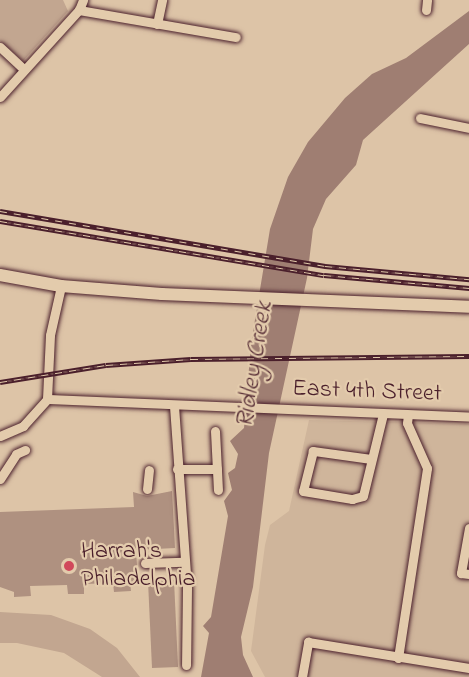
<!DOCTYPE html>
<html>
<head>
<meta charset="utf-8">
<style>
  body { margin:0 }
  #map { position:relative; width:469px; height:677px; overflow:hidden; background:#ddc4a7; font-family:"Indie Flower",sans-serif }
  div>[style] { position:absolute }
  .built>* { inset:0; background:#cfb59b }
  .green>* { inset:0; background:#c2a690 }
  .water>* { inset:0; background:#9f7e72 }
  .building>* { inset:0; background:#af9180 }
  .roads { filter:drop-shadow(0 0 2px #4a1f2b) drop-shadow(0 0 2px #4a1f2b) }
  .minor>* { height:9px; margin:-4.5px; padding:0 4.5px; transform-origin:4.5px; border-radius:4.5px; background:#e3cbac }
  .major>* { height:12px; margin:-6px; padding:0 6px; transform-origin:6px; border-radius:6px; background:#e3cbac }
  .rail>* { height:4.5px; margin-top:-2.25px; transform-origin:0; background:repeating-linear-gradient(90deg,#e3cbac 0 7px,#4a1f2b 0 14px); box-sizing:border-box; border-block:2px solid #4a1f2b }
  .dots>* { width:16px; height:16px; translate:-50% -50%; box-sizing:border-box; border:3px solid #e3cbac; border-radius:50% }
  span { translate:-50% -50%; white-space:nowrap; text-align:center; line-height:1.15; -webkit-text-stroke:4.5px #e3cbac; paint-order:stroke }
  .street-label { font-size:24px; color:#4a1f2b }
  .poi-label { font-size:24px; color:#4a1f2b }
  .left { translate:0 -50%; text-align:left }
  .water-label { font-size:26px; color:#5b3239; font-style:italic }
</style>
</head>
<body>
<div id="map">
  <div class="built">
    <div style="clip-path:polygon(309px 420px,469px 424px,469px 677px,265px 677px,251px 651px,265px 545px,270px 525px,289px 511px)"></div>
  </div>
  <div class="green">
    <div style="clip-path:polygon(0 0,63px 0,68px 11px,23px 61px,0 41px)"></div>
    <div style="clip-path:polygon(0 612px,51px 615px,90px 629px,117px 648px,140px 677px,102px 677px,64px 653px,17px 643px,0 643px)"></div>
  </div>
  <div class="water">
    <div style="clip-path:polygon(469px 11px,469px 44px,363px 140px,356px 165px,326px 199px,313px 229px,307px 278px,269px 453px,253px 587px,241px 637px,243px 655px,253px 677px,201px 677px,209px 633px,203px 626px,211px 617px,228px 516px,224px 501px,232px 490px,228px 473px,235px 468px,238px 454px,230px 441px,244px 428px,251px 344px,270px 229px,288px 177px,308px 142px,345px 98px,372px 74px,406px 58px)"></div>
  </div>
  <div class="building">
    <div style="clip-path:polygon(172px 491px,175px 548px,136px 550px,138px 582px,130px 582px,131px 591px,114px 592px,113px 583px,84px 584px,84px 594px,68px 594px,67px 585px,30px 586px,31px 596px,14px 597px,14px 592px,0 587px,0 512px,134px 507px,133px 492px,147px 496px)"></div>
    <div style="clip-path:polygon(174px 580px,178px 667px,152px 668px,148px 581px)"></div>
  </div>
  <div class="roads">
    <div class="minor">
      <div style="left:79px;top:10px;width:159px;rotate:9.8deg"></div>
      <div style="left:426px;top:10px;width:10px;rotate:-84deg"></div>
      <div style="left:157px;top:24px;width:25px;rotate:-78deg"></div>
      <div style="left:0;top:47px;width:33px;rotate:43deg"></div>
      <div style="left:0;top:97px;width:118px;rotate:-47.8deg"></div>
      <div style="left:79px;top:10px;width:11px;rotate:-68deg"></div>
      <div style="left:420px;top:118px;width:50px;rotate:11.5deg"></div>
      <div style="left:47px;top:399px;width:422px;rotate:2.4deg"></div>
      <div style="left:174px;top:406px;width:182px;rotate:85.9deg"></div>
      <div style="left:187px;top:588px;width:77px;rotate:90.7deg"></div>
      <div style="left:215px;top:431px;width:59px;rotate:87.1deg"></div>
      <div style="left:0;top:436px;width:25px;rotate:-23deg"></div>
      <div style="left:23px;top:426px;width:36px;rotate:-48deg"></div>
      <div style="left:47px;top:399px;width:64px;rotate:-87.3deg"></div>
      <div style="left:50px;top:335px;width:50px;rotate:-77.3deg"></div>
      <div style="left:371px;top:459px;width:59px;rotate:-172.1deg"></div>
      <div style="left:313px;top:451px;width:41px;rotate:104deg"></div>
      <div style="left:303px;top:491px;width:50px;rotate:9.3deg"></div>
      <div style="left:352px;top:499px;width:11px;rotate:-15deg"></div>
      <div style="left:363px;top:496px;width:84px;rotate:-76.3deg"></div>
      <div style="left:177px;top:469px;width:40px"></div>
      <div style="left:0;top:479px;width:30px;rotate:-57deg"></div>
      <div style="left:16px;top:454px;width:10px;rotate:-24deg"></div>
      <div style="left:147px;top:489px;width:19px;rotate:-84deg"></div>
      <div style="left:469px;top:528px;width:46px;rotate:100.1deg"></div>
      <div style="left:461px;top:573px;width:8px;rotate:7deg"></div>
      <div style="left:145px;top:563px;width:38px;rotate:-2deg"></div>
      <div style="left:398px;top:658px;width:192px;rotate:-81.3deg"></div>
      <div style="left:427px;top:468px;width:49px;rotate:-114deg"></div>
      <div style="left:407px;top:423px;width:8px;rotate:-83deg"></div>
      <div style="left:302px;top:677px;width:36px;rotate:-80deg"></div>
      <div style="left:308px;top:642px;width:163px;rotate:9.2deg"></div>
    </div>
    <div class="major">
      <div style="left:0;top:275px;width:62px;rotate:10.2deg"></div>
      <div style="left:61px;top:286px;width:101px;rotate:4.5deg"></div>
      <div style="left:162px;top:294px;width:307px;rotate:2.4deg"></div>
    </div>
  </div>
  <div class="rail">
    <div style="left:0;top:211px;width:330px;rotate:9.6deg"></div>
    <div style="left:325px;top:266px;width:145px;rotate:5.2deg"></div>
    <div style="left:0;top:221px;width:328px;rotate:9.5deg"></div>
    <div style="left:324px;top:275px;width:146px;rotate:5.1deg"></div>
    <div style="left:0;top:382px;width:107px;rotate:-9.1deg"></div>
    <div style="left:106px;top:365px;width:85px;rotate:-4deg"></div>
    <div style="left:191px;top:359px;width:278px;rotate:-0.6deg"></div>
  </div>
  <div class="dots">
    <div style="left:69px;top:566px;background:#d1495b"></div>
  </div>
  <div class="street-label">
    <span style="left:367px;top:392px;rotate:2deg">East 4th Street</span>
  </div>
  <div class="poi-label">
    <span class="left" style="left:81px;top:566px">Harrah's<br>Philadelphia</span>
  </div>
  <div class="water-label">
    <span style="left:256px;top:365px;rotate:-81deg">Ridley Creek</span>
  </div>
</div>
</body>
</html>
